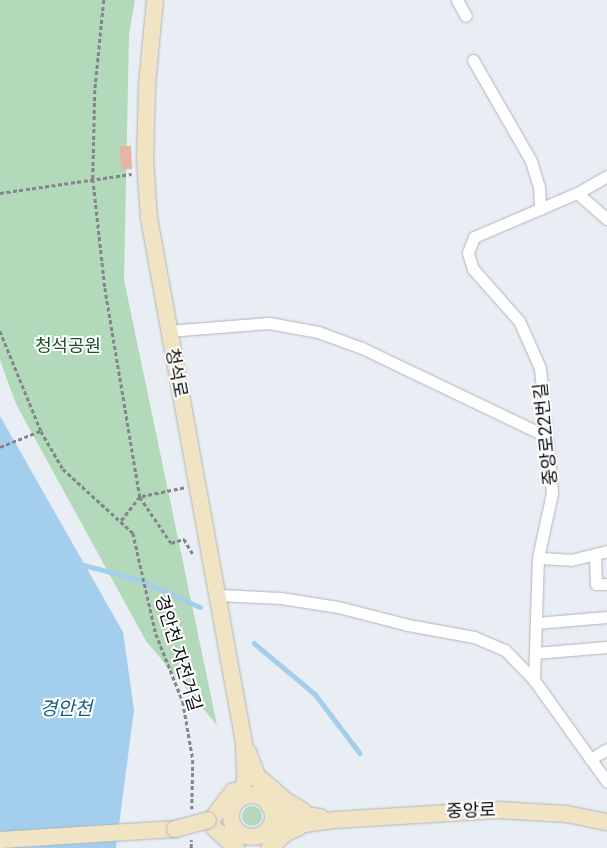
<!DOCTYPE html>
<html>
<head>
<meta charset="utf-8">
<style>
  body { margin:0 }
  #map { position:relative; width:607px; height:848px; overflow:hidden; background:#e9edf4; font-family:Roboto,"Noto Sans KR",sans-serif }
  div>[style] { position:absolute }
  .green>* { inset:0; background:#b2d9b9 }
  .round { border-radius:50% }
  .water>* { inset:0; background:#a4cfec }
  .stream>* { height:4.5px; margin:-2.25px; padding:0 2.25px; transform-origin:2.25px; border-radius:2.25px; background:#a4cfec }
  .building>* { inset:0; background:#e5b4a6 }
  .path>* { height:2.5px; margin-top:-1.25px; transform-origin:0; background:repeating-linear-gradient(90deg,#83858a 0 4px,transparent 0 6.5px) }
  .roads { filter:drop-shadow(0 0 1px #b2b5bc) drop-shadow(0 0 1px #b2b5bc) }
  .street>* { height:11px; margin:-5.5px; padding:0 5.5px; transform-origin:5.5px; border-radius:5.5px; background:#fff }
  .secondary>* { height:16px; margin:-8px; padding:0 8px; transform-origin:8px; border-radius:8px; background:#f0e4c3 }
  .secondary>.ring { margin:-8px; padding:0; box-sizing:content-box; background:none; border:16px solid #f0e4c3; border-radius:50% }
  .bridges { filter:drop-shadow(0 0 1px #b2b5bc) drop-shadow(0 0 1px #b2b5bc) }
  .secondary-bridge>* { height:16px; margin:-8px; padding:0 8px; transform-origin:8px; border-radius:8px; background:#f0e4c3 }
  span { translate:-50% -50%; white-space:nowrap; text-align:center; line-height:1.15; -webkit-text-stroke:4px #fff; paint-order:stroke }
  .park-label { font-size:18px; color:#17532a }
  .street-label { font-size:18px; color:#0c0d10 }
  .water-label { font-size:19px; color:#155d83; font-style:italic }
</style>
</head>
<body>
<div id="map">
  <div class="green">
    <div style="clip-path:polygon(0 0,135px 0,129px 34px,124px 280px,217px 725px,146px 641px,16px 404px,0 360px)"></div>
    <div class="round" style="left:242px;top:806px;width:20px;height:20px"></div>
  </div>
  <div class="water">
    <div style="clip-path:polygon(0 416px,123px 632px,134px 710px,116px 848px,0 848px)"></div>
  </div>
  <div class="stream">
    <div style="left:80px;top:564px;width:59px;rotate:14.7deg"></div>
    <div style="left:137px;top:579px;width:69px;rotate:24deg"></div>
    <div style="left:254px;top:643px;width:80px;rotate:39.9deg"></div>
    <div style="left:315px;top:694px;width:74px;rotate:52.7deg"></div>
  </div>
  <div class="building">
    <div style="clip-path:polygon(120px 146px,131px 146px,132px 169px,121px 170px)"></div>
  </div>
  <div class="path">
    <div style="left:104px;top:0;width:90px;rotate:95.7deg"></div>
    <div style="left:95px;top:90px;width:89px;rotate:91.3deg"></div>
    <div style="left:93px;top:179px;width:110px;rotate:83.7deg"></div>
    <div style="left:105px;top:288px;width:212px;rotate:80.5deg"></div>
    <div style="left:140px;top:497px;width:31px;rotate:128deg"></div>
    <div style="left:0;top:193px;width:133px;rotate:-8.2deg"></div>
    <div style="left:0;top:331px;width:108px;rotate:67.7deg"></div>
    <div style="left:41px;top:431px;width:44px;rotate:59.9deg"></div>
    <div style="left:63px;top:469px;width:95px;rotate:42.4deg"></div>
    <div style="left:133px;top:533px;width:104px;rotate:77.2deg"></div>
    <div style="left:156px;top:634px;width:73px;rotate:68.3deg"></div>
    <div style="left:183px;top:702px;width:59px;rotate:80.2deg"></div>
    <div style="left:193px;top:760px;width:49px;rotate:91.2deg"></div>
    <div style="left:0;top:447px;width:43px;rotate:-21.8deg"></div>
    <div style="left:184px;top:488px;width:45px;rotate:168.4deg"></div>
    <div style="left:140px;top:497px;width:55px;rotate:56deg"></div>
    <div style="left:171px;top:543px;width:14px;rotate:-17deg"></div>
    <div style="left:184px;top:539px;width:17px;rotate:59deg"></div>
    <div style="left:191px;top:848px;width:8px;rotate:-90deg"></div>
  </div>
  <div class="roads">
    <div class="street">
      <div style="left:457px;top:0;width:18px;rotate:61deg"></div>
      <div style="left:473px;top:60px;width:116px;rotate:60.1deg"></div>
      <div style="left:531px;top:161px;width:27px;rotate:73deg"></div>
      <div style="left:539px;top:187px;width:22px;rotate:87deg"></div>
      <div style="left:607px;top:176px;width:34px;rotate:150deg"></div>
      <div style="left:577px;top:193px;width:112px;rotate:156.9deg"></div>
      <div style="left:474px;top:237px;width:17px;rotate:111deg"></div>
      <div style="left:468px;top:253px;width:17px;rotate:73deg"></div>
      <div style="left:473px;top:269px;width:69px;rotate:48.5deg"></div>
      <div style="left:519px;top:321px;width:51px;rotate:65.9deg"></div>
      <div style="left:540px;top:368px;width:126px;rotate:84.5deg"></div>
      <div style="left:552px;top:493px;width:66px;rotate:102.2deg"></div>
      <div style="left:538px;top:558px;width:122px;rotate:91.9deg"></div>
      <div style="left:534px;top:680px;width:125px;rotate:54.4deg"></div>
      <div style="left:577px;top:193px;width:40px;rotate:41deg"></div>
      <div style="left:168px;top:331px;width:101px;rotate:-4.5deg"></div>
      <div style="left:269px;top:323px;width:50px;rotate:10.4deg"></div>
      <div style="left:318px;top:332px;width:47px;rotate:20deg"></div>
      <div style="left:362px;top:348px;width:204px;rotate:25.6deg"></div>
      <div style="left:595px;top:555px;width:29px;rotate:88deg"></div>
      <div style="left:596px;top:584px;width:11px"></div>
      <div style="left:538px;top:558px;width:33px;rotate:3deg"></div>
      <div style="left:571px;top:560px;width:37px;rotate:-14deg"></div>
      <div style="left:219px;top:595px;width:62px;rotate:2.8deg"></div>
      <div style="left:281px;top:598px;width:58px;rotate:9deg"></div>
      <div style="left:338px;top:607px;width:72px;rotate:14.4deg"></div>
      <div style="left:408px;top:625px;width:67px;rotate:10.3deg"></div>
      <div style="left:474px;top:637px;width:34px;rotate:23deg"></div>
      <div style="left:505px;top:650px;width:42px;rotate:46deg"></div>
      <div style="left:536px;top:623px;width:71px;rotate:-4.8deg"></div>
      <div style="left:535px;top:653px;width:72px;rotate:-4.8deg"></div>
      <div style="left:590px;top:759px;width:20px;rotate:-30deg"></div>
    </div>
    <div class="secondary">
      <div style="left:155px;top:0;width:85px;rotate:95.4deg"></div>
      <div style="left:147px;top:85px;width:75px;rotate:91.5deg"></div>
      <div style="left:145px;top:160px;width:58px;rotate:86.1deg"></div>
      <div style="left:149px;top:218px;width:534px;rotate:79.74deg"></div>
      <div style="left:244px;top:743px;width:37px;rotate:88deg"></div>
      <div style="left:245px;top:780px;width:22px;rotate:111deg"></div>
      <div style="left:248px;top:752px;width:56px;rotate:69deg"></div>
      <div style="left:261px;top:779px;width:33px;rotate:41deg"></div>
      <div style="left:286px;top:801px;width:20px;rotate:30deg"></div>
      <div class="ring" style="left:231px;top:795px;width:26px;height:26px"></div>
      <div style="left:272px;top:810px;width:49px;rotate:8.3deg"></div>
      <div style="left:212px;top:819px;width:35px;rotate:-53deg"></div>
      <div style="left:214px;top:828px;width:30px;rotate:42deg"></div>
      <div style="left:268px;top:829px;width:68px;rotate:-7.7deg"></div>
      <div style="left:335px;top:820px;width:164px;rotate:-3.5deg"></div>
      <div style="left:499px;top:810px;width:68px;rotate:3.4deg"></div>
      <div style="left:567px;top:814px;width:41px;rotate:11.3deg"></div>
      <div style="left:0;top:840px;width:175px;rotate:-3.6deg"></div>
      <div style="left:269px;top:848px;width:23px;rotate:-41deg"></div>
      <div style="left:286px;top:833px;width:13px;rotate:-23deg"></div>
    </div>
  </div>
  <div class="bridges">
    <div class="secondary-bridge">
      <div style="left:175px;top:829px;width:34px;rotate:-15deg"></div>
    </div>
  </div>
  <div class="park-label">
    <span style="left:68px;top:346px">청석공원</span>
  </div>
  <div class="street-label">
    <span style="left:176px;top:373px;rotate:79deg">청석로</span>
    <span style="left:546px;top:434px;rotate:-96deg">중앙로22번길</span>
    <span style="left:178px;top:653px;rotate:73deg">경안천 자전거길</span>
    <span style="left:471px;top:811px;rotate:-2deg">중앙로</span>
  </div>
  <div class="water-label">
    <span style="left:66px;top:709px">경안천</span>
  </div>
</div>
</body>
</html>
